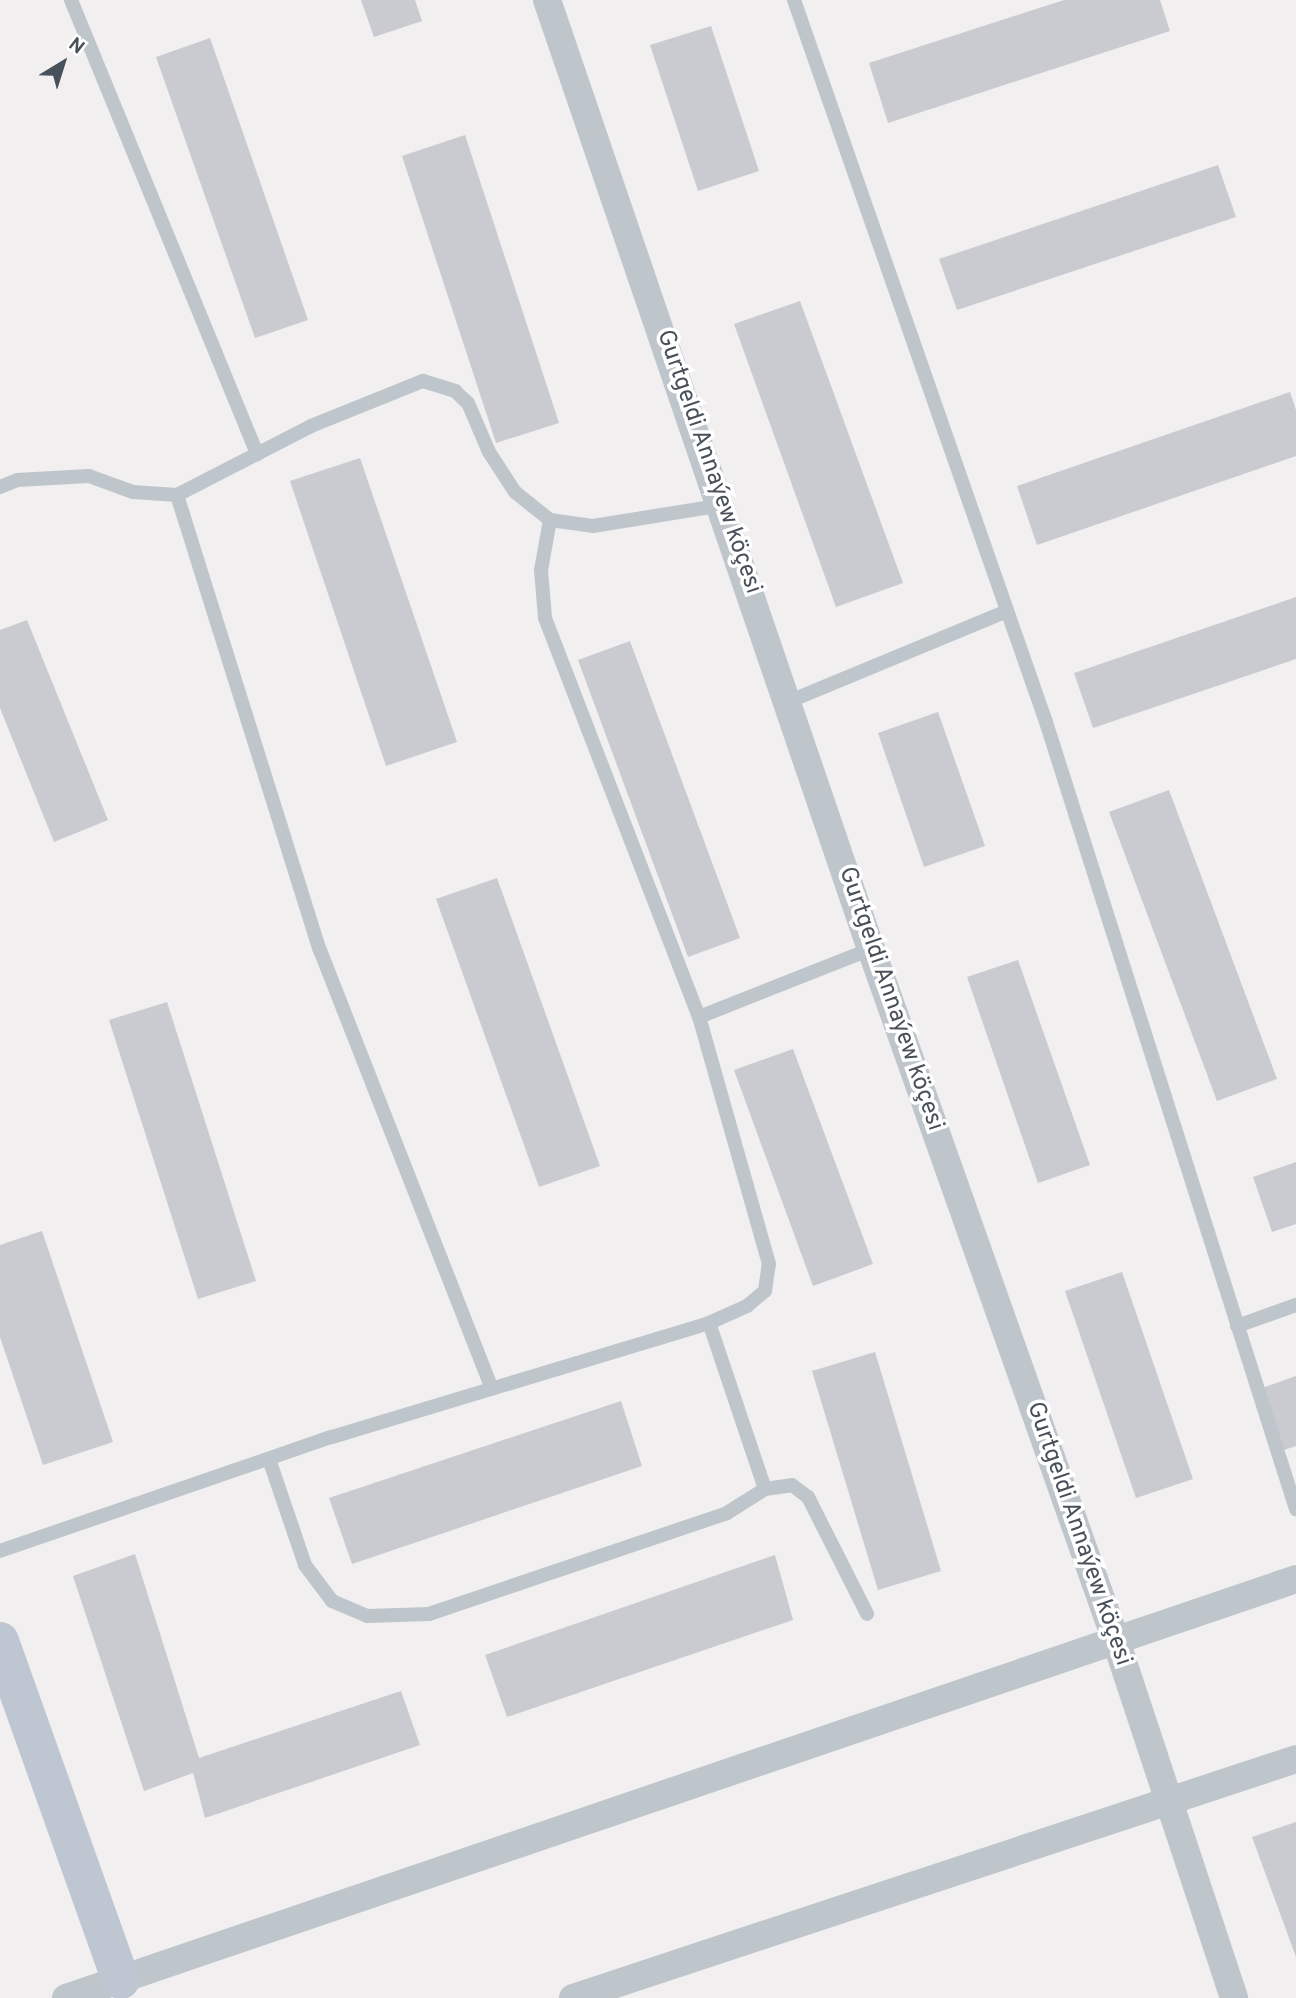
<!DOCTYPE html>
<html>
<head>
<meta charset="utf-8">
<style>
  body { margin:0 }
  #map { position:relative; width:1296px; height:1998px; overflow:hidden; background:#f1efef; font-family:Overpass,sans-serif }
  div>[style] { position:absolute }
  .building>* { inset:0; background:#c9cbd1 }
  .lane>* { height:14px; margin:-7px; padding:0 7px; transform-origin:7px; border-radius:7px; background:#bec6cc }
  .street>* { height:28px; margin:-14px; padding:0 14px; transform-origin:14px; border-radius:14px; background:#bec6cc }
  .secondary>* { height:38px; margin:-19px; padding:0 19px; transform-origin:19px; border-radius:19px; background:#bec7d1 }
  span { translate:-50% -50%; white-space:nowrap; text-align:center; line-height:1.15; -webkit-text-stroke:7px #fff; paint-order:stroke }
  .street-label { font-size:24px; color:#48515a }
  .north { position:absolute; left:28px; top:28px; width:70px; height:70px; -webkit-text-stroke:5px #fff; paint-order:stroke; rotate:38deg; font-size:19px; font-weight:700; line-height:28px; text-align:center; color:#48515a }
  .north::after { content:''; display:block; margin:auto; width:24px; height:32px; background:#48515a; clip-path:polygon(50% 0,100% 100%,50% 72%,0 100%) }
</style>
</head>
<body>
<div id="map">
  <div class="building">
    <div style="clip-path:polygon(361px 0,415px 0,422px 21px,374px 37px)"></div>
    <div style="clip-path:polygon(1064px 0,1160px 0,1170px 31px,888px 123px,869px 63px)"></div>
    <div style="clip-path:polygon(711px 26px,759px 171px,698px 191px,650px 45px)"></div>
    <div style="clip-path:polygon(210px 38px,308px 320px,255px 338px,156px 57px)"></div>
    <div style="clip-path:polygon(465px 135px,559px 423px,496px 443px,402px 156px)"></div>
    <div style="clip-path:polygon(1218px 165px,1236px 217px,957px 310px,939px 259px)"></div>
    <div style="clip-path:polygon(800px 301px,903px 583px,836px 607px,734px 324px)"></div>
    <div style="clip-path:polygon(1290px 392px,1296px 410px,1296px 456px,1037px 545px,1017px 486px)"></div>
    <div style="clip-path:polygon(360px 458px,457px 742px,386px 766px,290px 481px)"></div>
    <div style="clip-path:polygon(1296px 597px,1296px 659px,1093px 728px,1074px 673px)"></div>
    <div style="clip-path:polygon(27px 620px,108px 820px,54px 842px,0 708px,0 630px)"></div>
    <div style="clip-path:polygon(630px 641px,740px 938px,688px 957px,578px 660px)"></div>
    <div style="clip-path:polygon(938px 712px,985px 846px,924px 867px,878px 733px)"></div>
    <div style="clip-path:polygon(1169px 790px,1277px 1079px,1217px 1101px,1109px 812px)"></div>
    <div style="clip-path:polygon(497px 878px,600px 1166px,539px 1187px,436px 899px)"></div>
    <div style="clip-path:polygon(1018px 960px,1090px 1165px,1038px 1183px,967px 977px)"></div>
    <div style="clip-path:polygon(167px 1002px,256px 1281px,198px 1299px,109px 1020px)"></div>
    <div style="clip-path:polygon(793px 1049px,873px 1264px,813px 1286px,734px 1070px)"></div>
    <div style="clip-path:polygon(1296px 1162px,1296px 1224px,1272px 1232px,1253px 1177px)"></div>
    <div style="clip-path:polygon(42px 1231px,113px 1442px,43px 1465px,0 1337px,0 1245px)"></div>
    <div style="clip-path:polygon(1122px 1272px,1193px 1479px,1136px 1498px,1065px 1291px)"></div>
    <div style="clip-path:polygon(875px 1352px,941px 1571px,878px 1590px,812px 1371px)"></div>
    <div style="clip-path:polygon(1296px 1376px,1296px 1446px,1281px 1451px,1259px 1389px)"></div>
    <div style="clip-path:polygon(621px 1401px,642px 1466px,352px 1564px,329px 1498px)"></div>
    <div style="clip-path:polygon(135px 1554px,199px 1758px,401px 1691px,420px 1745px,205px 1818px,193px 1773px,144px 1791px,73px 1576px)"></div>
    <div style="clip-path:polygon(775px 1555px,793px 1620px,507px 1717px,485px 1655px)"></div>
    <div style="clip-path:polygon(1296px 1822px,1296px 1957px,1252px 1837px)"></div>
  </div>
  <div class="lane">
    <div style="left:71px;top:0;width:491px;rotate:67.7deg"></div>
    <div style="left:794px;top:0;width:765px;rotate:70.76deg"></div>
    <div style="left:1046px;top:722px;width:826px;rotate:72.38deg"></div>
    <div style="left:0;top:487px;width:18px;rotate:-22deg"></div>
    <div style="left:17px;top:480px;width:72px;rotate:-3.2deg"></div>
    <div style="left:89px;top:476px;width:47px;rotate:20deg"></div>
    <div style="left:133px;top:492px;width:44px;rotate:3.9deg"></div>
    <div style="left:177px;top:495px;width:151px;rotate:-27.2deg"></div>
    <div style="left:311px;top:426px;width:121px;rotate:-21.9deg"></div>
    <div style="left:423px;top:381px;width:34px;rotate:17deg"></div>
    <div style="left:455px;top:391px;width:18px;rotate:43deg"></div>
    <div style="left:468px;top:403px;width:53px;rotate:66.8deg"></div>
    <div style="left:489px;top:452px;width:48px;rotate:57deg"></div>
    <div style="left:515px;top:492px;width:45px;rotate:38.7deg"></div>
    <div style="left:550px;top:520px;width:43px;rotate:7.9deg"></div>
    <div style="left:593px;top:526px;width:131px;rotate:-9.2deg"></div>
    <div style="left:177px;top:495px;width:477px;rotate:72.6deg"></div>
    <div style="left:320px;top:950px;width:471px;rotate:68.6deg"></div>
    <div style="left:550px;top:520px;width:51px;rotate:100.2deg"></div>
    <div style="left:541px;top:570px;width:48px;rotate:85.2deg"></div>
    <div style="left:545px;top:618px;width:428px;rotate:68.9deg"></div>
    <div style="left:790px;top:701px;width:235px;rotate:-22.5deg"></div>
    <div style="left:1237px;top:1326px;width:63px;rotate:-19.6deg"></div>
    <div style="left:269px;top:1459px;width:112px;rotate:71.2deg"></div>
    <div style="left:305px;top:1565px;width:45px;rotate:53.1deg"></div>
    <div style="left:332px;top:1601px;width:38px;rotate:23deg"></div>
    <div style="left:367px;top:1616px;width:62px;rotate:-1.8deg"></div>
    <div style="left:429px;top:1614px;width:315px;rotate:-18.7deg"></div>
    <div style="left:727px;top:1513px;width:45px;rotate:-32.3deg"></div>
    <div style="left:765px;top:1489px;width:175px;rotate:-108.6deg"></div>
    <div style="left:765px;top:1489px;width:27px;rotate:-8deg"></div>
    <div style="left:792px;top:1485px;width:20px;rotate:37deg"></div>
    <div style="left:808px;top:1497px;width:131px;rotate:63.2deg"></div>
    <div style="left:0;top:1551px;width:351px;rotate:-19deg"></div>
    <div style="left:332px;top:1437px;width:394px;rotate:-16.8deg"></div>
    <div style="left:709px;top:1323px;width:42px;rotate:-24.1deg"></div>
    <div style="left:747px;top:1306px;width:23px;rotate:-40deg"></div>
    <div style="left:765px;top:1291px;width:27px;rotate:-82deg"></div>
    <div style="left:769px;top:1264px;width:257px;rotate:-105.8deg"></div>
    <div style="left:699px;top:1017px;width:185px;rotate:-21.6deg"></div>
  </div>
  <div class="street">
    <div style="left:547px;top:0;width:1003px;rotate:71.15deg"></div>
    <div style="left:871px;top:949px;width:734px;rotate:70.5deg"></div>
    <div style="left:1116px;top:1641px;width:376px;rotate:71.7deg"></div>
    <div style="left:66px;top:1998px;width:1299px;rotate:-18.81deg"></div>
    <div style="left:573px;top:1998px;width:761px;rotate:-18.29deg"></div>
  </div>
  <div class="secondary">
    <div style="left:0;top:1641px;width:360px;rotate:70.4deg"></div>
  </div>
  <div class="street-label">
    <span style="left:708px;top:462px;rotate:71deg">Gurtgeldi Annaýew köçesi</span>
    <span style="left:890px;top:999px;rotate:71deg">Gurtgeldi Annaýew köçesi</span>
    <span style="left:1078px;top:1534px;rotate:71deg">Gurtgeldi Annaýew köçesi</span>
  </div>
  <div class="north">N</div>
</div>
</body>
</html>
